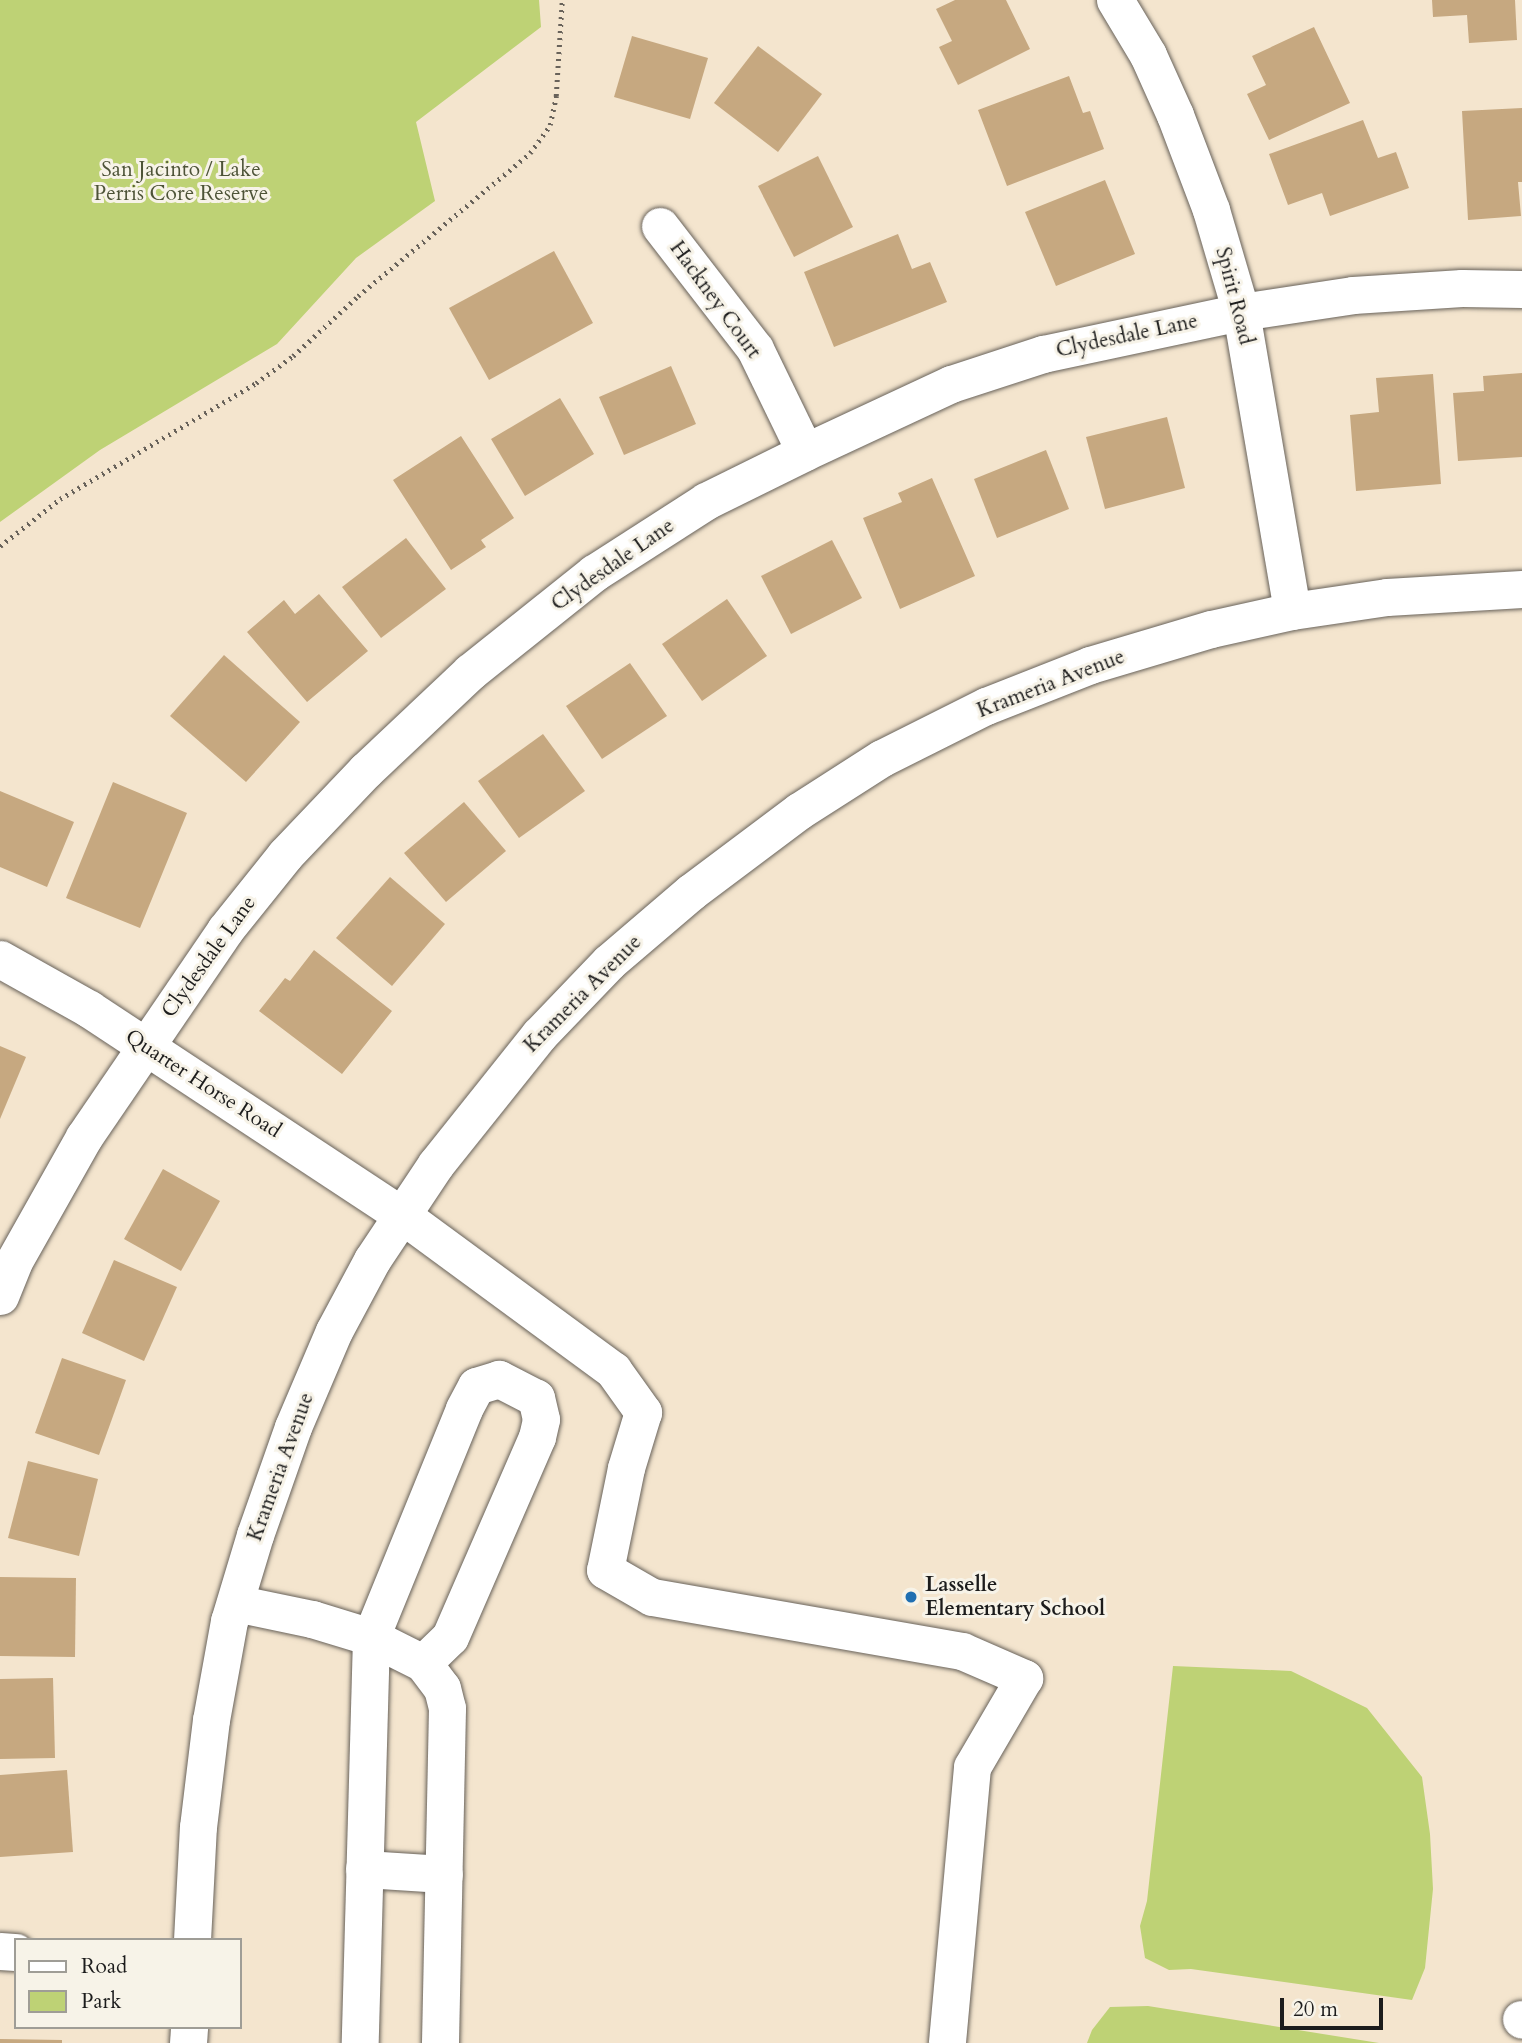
<!DOCTYPE html>
<html>
<head>
<meta charset="utf-8">
<style>
  body { margin:0 }
  #map { position:relative; width:1522px; height:2043px; overflow:hidden; background:#f4e5ce; font-family:Cardo,serif }
  div>[style] { position:absolute }
  .green>* { inset:0; background:#bed275 }
  .building>* { inset:0; background:#c6a880 }
  .path>* { height:4.5px; margin-top:-2.25px; transform-origin:0; background:repeating-linear-gradient(90deg,#68625a 0 2px,transparent 0 7px) }
  .roads { filter:drop-shadow(0 0 2px #68625a) drop-shadow(0 0 2px #68625a) }
  .minor>* { height:37px; margin:-18.5px; padding:0 18.5px; transform-origin:18.5px; border-radius:18.5px; background:#fff }
  .dots>* { width:19px; height:19px; translate:-50% -50%; box-sizing:border-box; border:4px solid #f7f3e8; border-radius:50% }
  span { translate:-50% -50%; white-space:nowrap; text-align:center; line-height:1.15; -webkit-text-stroke:6px #f7f3e8; paint-order:stroke }
  .park-label { font-size:21px; color:#4d5337 }
  .street-label { font-size:21px; color:#1c1c1c }
  .poi-label { font-size:21px; color:#1c1c1c; font-weight:700 }
  .left { translate:0 -50%; text-align:left }
  .legend { position:absolute; left:14px; top:1938px; width:228px; height:91px; box-sizing:border-box; background:#f7f3e8; border:2px solid #9f9d96; margin:0; padding:9px 12px; list-style:none; font-size:21px; color:#1c1c1c }
  .legend li { display:flex; align-items:center; gap:14px; height:35px }
  .legend b { width:35px; border:2px solid #9f9d96 }
  .scale { position:absolute; left:1280px; top:1998px; width:103px; height:32px; box-sizing:border-box; border:4px solid #1c1c1c; border-top:0; padding-left:9px; font-size:21px; line-height:24px; white-space:nowrap; color:#1c1c1c; -webkit-text-stroke:5px #f7f3e8; paint-order:stroke }
</style>
</head>
<body>
<div id="map">
  <div class="green">
    <div style="clip-path:polygon(0 0,539px 0,541px 27px,416px 122px,435px 201px,356px 258px,277px 344px,100px 450px,0 522px)"></div>
    <div style="clip-path:polygon(1173px 1666px,1291px 1671px,1367px 1708px,1422px 1777px,1430px 1834px,1433px 1889px,1425px 1968px,1412px 2000px,1191px 1969px,1169px 1970px,1145px 1958px,1140px 1926px,1147px 1901px)"></div>
    <div style="clip-path:polygon(1148px 2006px,1379px 2043px,1087px 2043px,1092px 2030px,1110px 2007px)"></div>
  </div>
  <div class="building">
    <div style="clip-path:polygon(955px 0,1006px 0,1030px 49px,958px 85px,939px 47px,952px 41px,936px 9px)"></div>
    <div style="clip-path:polygon(1432px 0,1515px 0,1517px 40px,1469px 43px,1467px 15px,1433px 17px)"></div>
    <div style="clip-path:polygon(1314px 27px,1350px 103px,1269px 140px,1247px 94px,1266px 85px,1252px 56px)"></div>
    <div style="clip-path:polygon(632px 36px,708px 58px,690px 119px,614px 97px)"></div>
    <div style="clip-path:polygon(758px 46px,822px 94px,778px 152px,714px 103px)"></div>
    <div style="clip-path:polygon(1069px 76px,1083px 113px,1090px 111px,1104px 149px,1007px 186px,978px 110px)"></div>
    <div style="clip-path:polygon(1522px 108px,1522px 182px,1518px 182px,1521px 216px,1468px 220px,1462px 111px)"></div>
    <div style="clip-path:polygon(1363px 120px,1378px 158px,1396px 152px,1409px 188px,1330px 216px,1322px 193px,1288px 205px,1269px 154px)"></div>
    <div style="clip-path:polygon(818px 156px,853px 227px,794px 257px,758px 186px)"></div>
    <div style="clip-path:polygon(1105px 180px,1135px 254px,1056px 286px,1025px 212px)"></div>
    <div style="clip-path:polygon(898px 234px,912px 269px,930px 262px,947px 302px,834px 347px,804px 272px)"></div>
    <div style="clip-path:polygon(554px 251px,593px 323px,489px 380px,449px 308px)"></div>
    <div style="clip-path:polygon(671px 366px,696px 424px,624px 455px,599px 397px)"></div>
    <div style="clip-path:polygon(1522px 373px,1522px 457px,1458px 461px,1453px 393px,1484px 391px,1483px 376px)"></div>
    <div style="clip-path:polygon(1433px 374px,1441px 484px,1356px 491px,1350px 415px,1379px 412px,1376px 378px)"></div>
    <div style="clip-path:polygon(560px 398px,594px 454px,525px 496px,491px 439px)"></div>
    <div style="clip-path:polygon(1167px 417px,1185px 488px,1105px 509px,1086px 437px)"></div>
    <div style="clip-path:polygon(461px 436px,514px 518px,481px 540px,486px 547px,451px 570px,393px 480px)"></div>
    <div style="clip-path:polygon(1046px 450px,1069px 509px,997px 538px,974px 479px)"></div>
    <div style="clip-path:polygon(932px 478px,975px 576px,900px 609px,863px 518px,902px 502px,898px 493px)"></div>
    <div style="clip-path:polygon(406px 538px,446px 589px,381px 638px,342px 587px)"></div>
    <div style="clip-path:polygon(832px 540px,862px 598px,791px 634px,761px 576px)"></div>
    <div style="clip-path:polygon(319px 594px,368px 651px,307px 702px,247px 632px,284px 600px,295px 614px)"></div>
    <div style="clip-path:polygon(727px 599px,767px 656px,702px 701px,662px 644px)"></div>
    <div style="clip-path:polygon(224px 655px,300px 722px,246px 782px,170px 716px)"></div>
    <div style="clip-path:polygon(630px 663px,667px 716px,602px 759px,566px 706px)"></div>
    <div style="clip-path:polygon(543px 734px,585px 791px,519px 838px,478px 781px)"></div>
    <div style="clip-path:polygon(113px 782px,187px 813px,140px 928px,66px 898px)"></div>
    <div style="clip-path:polygon(0 791px,74px 822px,47px 887px,0 867px)"></div>
    <div style="clip-path:polygon(464px 802px,506px 851px,446px 902px,404px 853px)"></div>
    <div style="clip-path:polygon(390px 877px,445px 924px,392px 986px,336px 938px)"></div>
    <div style="clip-path:polygon(314px 950px,392px 1011px,342px 1074px,259px 1011px,285px 978px,290px 981px)"></div>
    <div style="clip-path:polygon(0 1046px,26px 1057px,0 1119px)"></div>
    <div style="clip-path:polygon(163px 1169px,220px 1201px,181px 1271px,124px 1239px)"></div>
    <div style="clip-path:polygon(114px 1260px,177px 1287px,144px 1361px,82px 1333px)"></div>
    <div style="clip-path:polygon(62px 1358px,126px 1380px,99px 1455px,35px 1433px)"></div>
    <div style="clip-path:polygon(28px 1461px,98px 1479px,79px 1556px,8px 1538px)"></div>
    <div style="clip-path:polygon(0 1577px,76px 1578px,75px 1657px,0 1656px)"></div>
    <div style="clip-path:polygon(53px 1678px,55px 1758px,0 1759px,0 1679px)"></div>
    <div style="clip-path:polygon(67px 1770px,73px 1852px,0 1857px,0 1775px)"></div>
    <div style="clip-path:polygon(0 2039px,62px 2040px,62px 2043px,0 2043px)"></div>
  </div>
  <div class="path">
    <div style="left:0;top:546px;width:76px;rotate:-38.1deg"></div>
    <div style="left:60px;top:499px;width:228px;rotate:-30.6deg"></div>
    <div style="left:256px;top:383px;width:46px;rotate:-36.1deg"></div>
    <div style="left:293px;top:356px;width:88px;rotate:-42.7deg"></div>
    <div style="left:358px;top:296px;width:224px;rotate:-39.7deg"></div>
    <div style="left:530px;top:153px;width:34px;rotate:-54deg"></div>
    <div style="left:550px;top:125px;width:30px;rotate:-78deg"></div>
    <div style="left:556px;top:96px;width:96px;rotate:-86.4deg"></div>
  </div>
  <div class="roads">
    <div class="minor">
      <div style="left:1115px;top:0;width:64px;rotate:59deg"></div>
      <div style="left:1148px;top:55px;width:66px;rotate:65.8deg"></div>
      <div style="left:1175px;top:115px;width:102px;rotate:69.2deg"></div>
      <div style="left:1211px;top:210px;width:106px;rotate:73.6deg"></div>
      <div style="left:1241px;top:312px;width:303px;rotate:80.3deg"></div>
      <div style="left:660px;top:226px;width:155px;rotate:52.3deg"></div>
      <div style="left:755px;top:349px;width:114px;rotate:64.1deg"></div>
      <div style="left:0;top:959px;width:102px;rotate:29.3deg"></div>
      <div style="left:89px;top:1009px;width:375px;rotate:33.4deg"></div>
      <div style="left:402px;top:1215px;width:262px;rotate:36.3deg"></div>
      <div style="left:613px;top:1370px;width:52px;rotate:54.5deg"></div>
      <div style="left:643px;top:1412px;width:59px;rotate:106.9deg"></div>
      <div style="left:626px;top:1468px;width:104px;rotate:101.6deg"></div>
      <div style="left:605px;top:1570px;width:54px;rotate:29.9deg"></div>
      <div style="left:652px;top:1597px;width:315px;rotate:9.9deg"></div>
      <div style="left:962px;top:1651px;width:68px;rotate:23.5deg"></div>
      <div style="left:1024px;top:1678px;width:103px;rotate:120.3deg"></div>
      <div style="left:972px;top:1767px;width:277px;rotate:95.2deg"></div>
      <div style="left:0;top:1296px;width:35px;rotate:-68deg"></div>
      <div style="left:13px;top:1263px;width:145px;rotate:-60.6deg"></div>
      <div style="left:84px;top:1137px;width:250px;rotate:-55.7deg"></div>
      <div style="left:225px;top:930px;width:96px;rotate:-51.3deg"></div>
      <div style="left:285px;top:855px;width:117px;rotate:-46.4deg"></div>
      <div style="left:366px;top:770px;width:143px;rotate:-43.3deg"></div>
      <div style="left:470px;top:672px;width:159px;rotate:-38.6deg"></div>
      <div style="left:594px;top:573px;width:133px;rotate:-32.7deg"></div>
      <div style="left:706px;top:501px;width:110px;rotate:-26.3deg"></div>
      <div style="left:805px;top:452px;width:161px;rotate:-25deg"></div>
      <div style="left:951px;top:384px;width:97px;rotate:-18.1deg"></div>
      <div style="left:1043px;top:354px;width:202px;rotate:-12deg"></div>
      <div style="left:1241px;top:312px;width:113px;rotate:-8.6deg"></div>
      <div style="left:1353px;top:295px;width:109px;rotate:-3.7deg"></div>
      <div style="left:1462px;top:288px;width:60px;rotate:1deg"></div>
      <div style="left:235px;top:1603px;width:79px;rotate:11.7deg"></div>
      <div style="left:312px;top:1619px;width:62px;rotate:17deg"></div>
      <div style="left:371px;top:1637px;width:406px;rotate:91.6deg"></div>
      <div style="left:423px;top:1663px;width:37px;rotate:-44deg"></div>
      <div style="left:450px;top:1637px;width:218px;rotate:-66.5deg"></div>
      <div style="left:537px;top:1437px;width:18px;rotate:-77deg"></div>
      <div style="left:541px;top:1419px;width:22px;rotate:-103deg"></div>
      <div style="left:536px;top:1398px;width:42px;rotate:-152.8deg"></div>
      <div style="left:499px;top:1379px;width:24px;rotate:163deg"></div>
      <div style="left:476px;top:1386px;width:26px;rotate:118deg"></div>
      <div style="left:464px;top:1409px;width:246px;rotate:112.2deg"></div>
      <div style="left:371px;top:1637px;width:58px;rotate:26.6deg"></div>
      <div style="left:423px;top:1663px;width:31px;rotate:53deg"></div>
      <div style="left:442px;top:1688px;width:21px;rotate:76deg"></div>
      <div style="left:447px;top:1708px;width:335px;rotate:91.2deg"></div>
      <div style="left:364px;top:1869px;width:80px;rotate:3.6deg"></div>
      <div style="left:192px;top:1940px;width:113px;rotate:-87deg"></div>
      <div style="left:198px;top:1827px;width:108px;rotate:-83.1deg"></div>
      <div style="left:211px;top:1720px;width:101px;rotate:-79.7deg"></div>
      <div style="left:229px;top:1621px;width:90px;rotate:-73.2deg"></div>
      <div style="left:255px;top:1535px;width:114px;rotate:-70.6deg"></div>
      <div style="left:293px;top:1427px;width:104px;rotate:-66.9deg"></div>
      <div style="left:334px;top:1331px;width:81px;rotate:-61.8deg"></div>
      <div style="left:372px;top:1260px;width:115px;rotate:-56.3deg"></div>
      <div style="left:436px;top:1164px;width:165px;rotate:-51.4deg"></div>
      <div style="left:539px;top:1035px;width:101px;rotate:-46.2deg"></div>
      <div style="left:609px;top:962px;width:108px;rotate:-40.5deg"></div>
      <div style="left:691px;top:892px;width:135px;rotate:-36.9deg"></div>
      <div style="left:799px;top:811px;width:98px;rotate:-32.6deg"></div>
      <div style="left:882px;top:758px;width:116px;rotate:-26.6deg"></div>
      <div style="left:986px;top:706px;width:112px;rotate:-21.5deg"></div>
      <div style="left:1090px;top:665px;width:126px;rotate:-16.6deg"></div>
      <div style="left:1211px;top:629px;width:83px;rotate:-12.5deg"></div>
      <div style="left:1292px;top:611px;width:96px;rotate:-8.4deg"></div>
      <div style="left:1387px;top:597px;width:135px;rotate:-3.4deg"></div>
      <div style="left:0;top:1951px;width:16px;rotate:4deg"></div>
      <div style="left:1521px;top:2019px;width:1px;rotate:45deg"></div>
      <div style="left:188px;top:2043px;width:16px;rotate:-86deg"></div>
    </div>
  </div>
  <div class="dots">
    <div style="left:911px;top:1597px;background:#1f6fb2"></div>
  </div>
  <div class="park-label">
    <span style="left:181px;top:182px">San Jacinto / Lake<br>Perris Core Reserve</span>
  </div>
  <div class="street-label">
    <span style="left:1234px;top:296px;rotate:76deg">Spirit Road</span>
    <span style="left:715px;top:300px;rotate:54deg">Hackney Court</span>
    <span style="left:1127px;top:336px;rotate:-12deg">Clydesdale Lane</span>
    <span style="left:613px;top:565px;rotate:-35deg">Clydesdale Lane</span>
    <span style="left:1051px;top:684px;rotate:-21deg">Krameria Avenue</span>
    <span style="left:209px;top:957px;rotate:-54deg">Clydesdale Lane</span>
    <span style="left:583px;top:994px;rotate:-45deg">Krameria Avenue</span>
    <span style="left:203px;top:1084px;rotate:33deg">Quarter Horse Road</span>
    <span style="left:281px;top:1467px;rotate:-70deg">Krameria Avenue</span>
  </div>
  <div class="poi-label">
    <span class="left" style="left:925px;top:1597px">Lasselle<br>Elementary School</span>
  </div>
  <ul class="legend">
  <li><b style="height:9px;background:#fff"></b>Road</li>
  <li><b style="height:19px;background:#bed275"></b>Park</li>
  </ul>
  <div class="scale">20 m</div>
</div>
</body>
</html>
